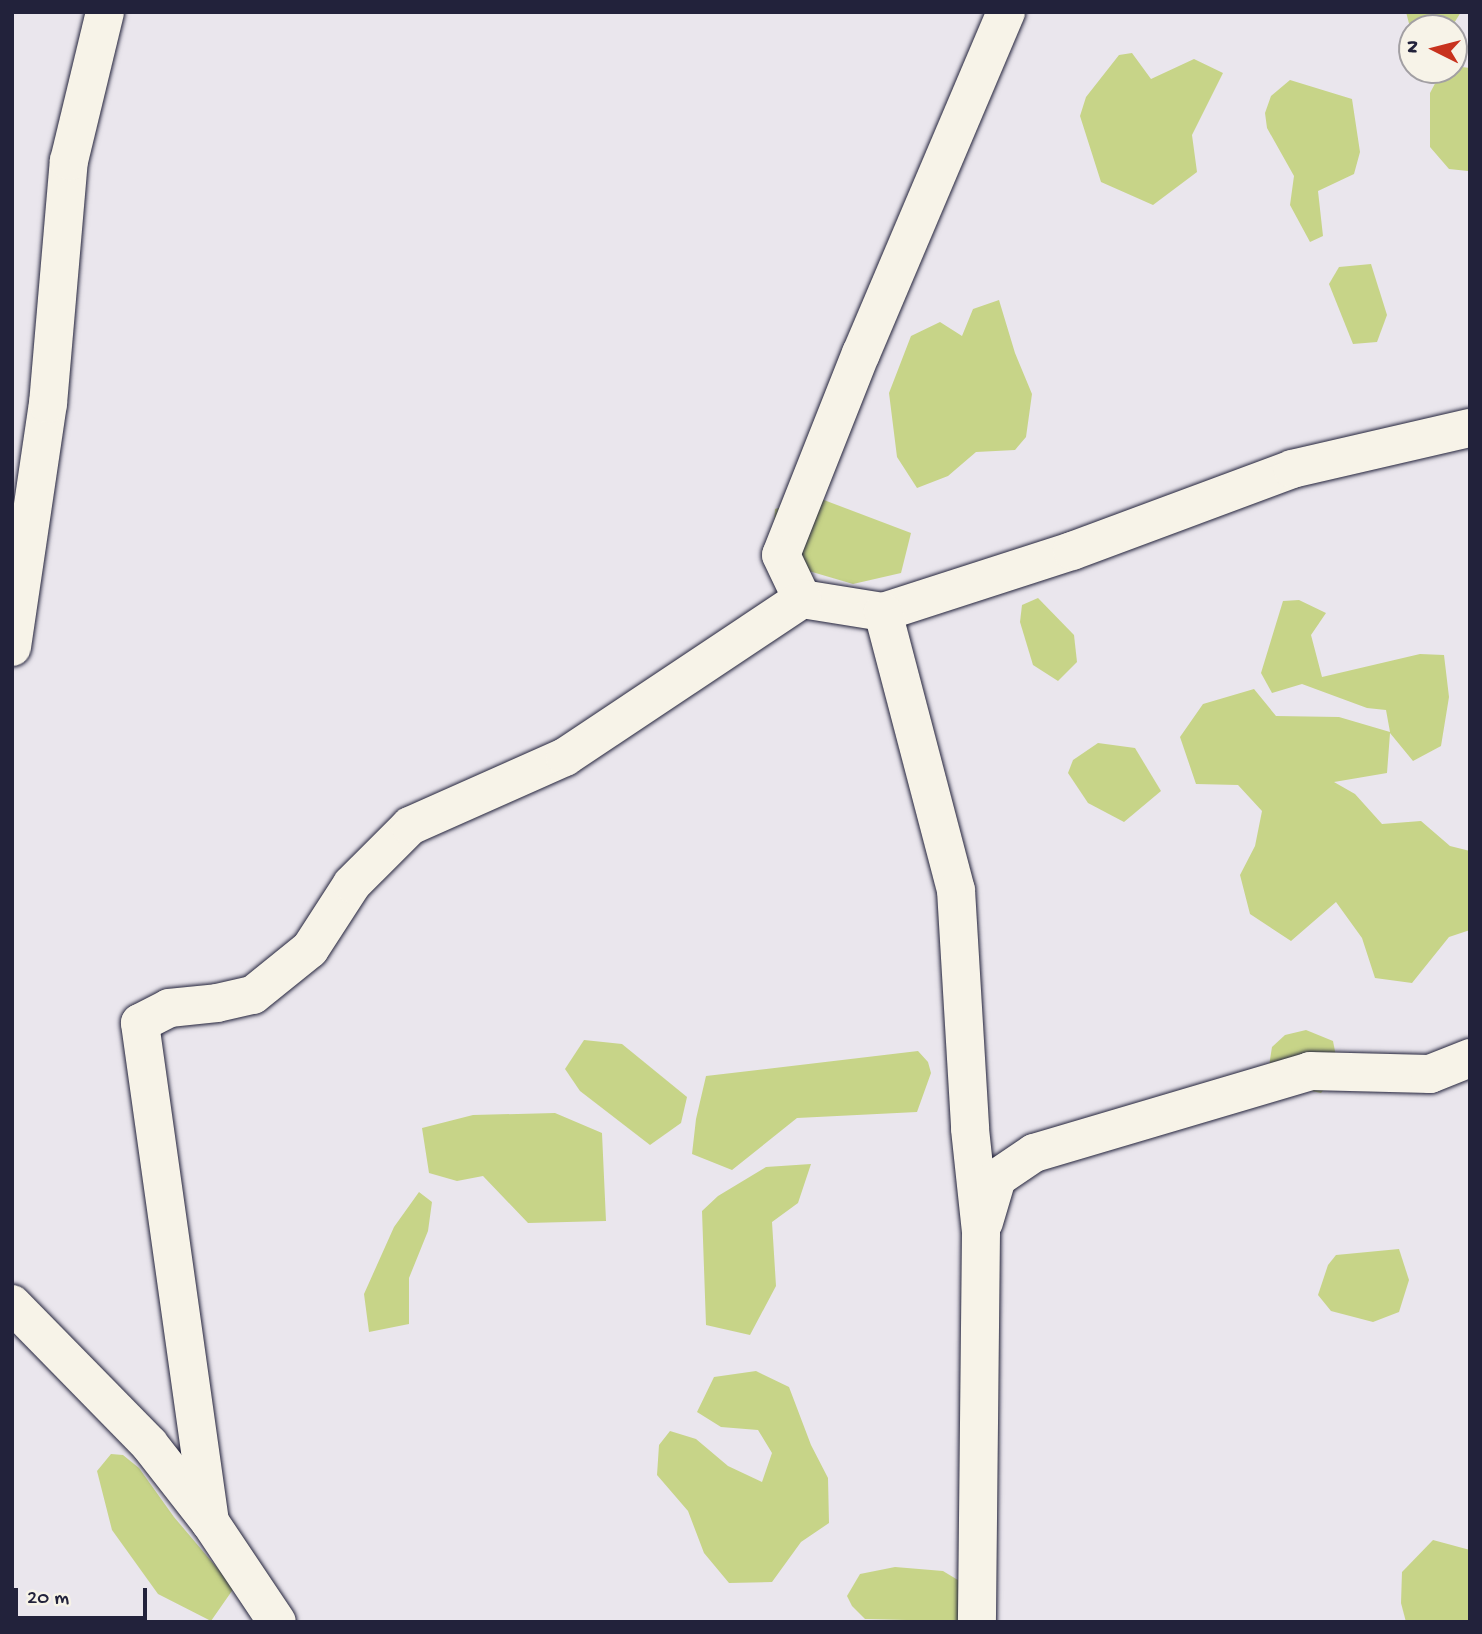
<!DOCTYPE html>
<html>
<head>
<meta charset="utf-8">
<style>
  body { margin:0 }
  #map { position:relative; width:1482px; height:1634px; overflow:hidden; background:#eae6ed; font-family:"Gochi Hand",sans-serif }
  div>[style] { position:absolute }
  .green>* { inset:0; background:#c7d488 }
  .roads { filter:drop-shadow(0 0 2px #22223b) drop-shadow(0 0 2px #22223b) }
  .minor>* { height:38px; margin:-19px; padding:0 19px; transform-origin:19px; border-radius:19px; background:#f7f3e8 }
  span { translate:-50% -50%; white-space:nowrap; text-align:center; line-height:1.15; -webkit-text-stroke:5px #f7f3e8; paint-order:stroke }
  .frame { position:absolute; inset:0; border:14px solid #22223b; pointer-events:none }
  .north { position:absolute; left:1398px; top:14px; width:70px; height:70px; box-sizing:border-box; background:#f7f3e8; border:2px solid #a29fa3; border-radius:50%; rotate:276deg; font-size:19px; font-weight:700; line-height:28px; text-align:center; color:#22223b }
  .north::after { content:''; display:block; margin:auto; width:24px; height:32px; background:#c8321e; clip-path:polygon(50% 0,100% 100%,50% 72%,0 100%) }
  .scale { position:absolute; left:14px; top:1588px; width:133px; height:32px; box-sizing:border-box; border:4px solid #22223b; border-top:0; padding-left:9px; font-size:21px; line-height:24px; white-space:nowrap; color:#22223b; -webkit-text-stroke:5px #f7f3e8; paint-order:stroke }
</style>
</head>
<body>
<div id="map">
  <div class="green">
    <div style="clip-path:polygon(1406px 12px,1461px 12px,1451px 28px,1412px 28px,1412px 35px)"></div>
    <div style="clip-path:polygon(1132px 53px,1151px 79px,1194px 59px,1223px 73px,1192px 135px,1197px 172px,1153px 205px,1101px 182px,1080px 116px,1086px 97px,1119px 55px)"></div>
    <div style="clip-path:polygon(1454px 66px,1470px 68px,1468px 171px,1449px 169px,1430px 147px,1430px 93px,1439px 76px,1454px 70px)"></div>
    <div style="clip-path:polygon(1290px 80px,1352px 99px,1360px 152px,1354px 174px,1318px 191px,1323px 236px,1310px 242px,1290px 205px,1294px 176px,1267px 128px,1265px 113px,1271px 96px)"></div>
    <div style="clip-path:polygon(1371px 264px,1387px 315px,1377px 342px,1353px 344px,1329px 284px,1339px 267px)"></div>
    <div style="clip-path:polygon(999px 300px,1015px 353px,1032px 394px,1026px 437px,1015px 450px,976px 452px,948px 476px,917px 488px,897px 457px,889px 393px,911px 336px,940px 322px,962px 336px,973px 309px)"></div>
    <div style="clip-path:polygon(816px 497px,911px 533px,901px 573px,853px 584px,802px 569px,774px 526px,775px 509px)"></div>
    <div style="clip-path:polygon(1038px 598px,1074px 635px,1077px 662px,1058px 681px,1033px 665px,1020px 622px,1022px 605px)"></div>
    <div style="clip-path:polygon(1299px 600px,1326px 613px,1311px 635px,1322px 677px,1420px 654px,1444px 655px,1449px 697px,1441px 746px,1413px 761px,1390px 733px,1387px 773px,1334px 782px,1355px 794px,1382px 824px,1421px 821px,1450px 846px,1470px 851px,1470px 930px,1449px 937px,1412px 983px,1375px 978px,1362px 938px,1336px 902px,1291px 941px,1250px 914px,1240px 875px,1255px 846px,1262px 811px,1238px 785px,1196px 784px,1180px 737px,1203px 704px,1254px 689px,1276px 716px,1339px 717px,1390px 732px,1386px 710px,1367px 708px,1302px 684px,1272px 693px,1261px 673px,1283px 601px)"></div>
    <div style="clip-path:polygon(1098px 743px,1135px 748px,1161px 791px,1124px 822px,1088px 803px,1068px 773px,1073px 760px)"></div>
    <div style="clip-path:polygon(1306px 1030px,1333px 1041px,1339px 1072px,1321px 1093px,1293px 1087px,1269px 1066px,1272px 1047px,1285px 1035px)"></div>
    <div style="clip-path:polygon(584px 1040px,622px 1044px,687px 1097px,681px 1123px,650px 1145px,580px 1091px,565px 1069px)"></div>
    <div style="clip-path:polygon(918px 1051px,928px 1062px,931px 1073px,917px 1112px,797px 1118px,732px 1170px,692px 1154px,696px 1119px,706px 1076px)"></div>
    <div style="clip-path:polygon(555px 1113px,602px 1133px,606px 1221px,528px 1223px,483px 1176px,457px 1181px,429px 1173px,422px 1128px,473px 1115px)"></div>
    <div style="clip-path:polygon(811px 1164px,798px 1203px,772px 1222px,776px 1286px,750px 1335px,706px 1325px,702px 1211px,718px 1196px,766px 1167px)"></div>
    <div style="clip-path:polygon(419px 1192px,432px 1202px,428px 1231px,409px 1278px,409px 1324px,369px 1332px,364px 1294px,394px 1227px)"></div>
    <div style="clip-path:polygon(1399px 1249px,1409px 1280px,1399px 1312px,1373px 1322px,1331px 1311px,1318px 1295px,1328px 1265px,1336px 1255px)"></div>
    <div style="clip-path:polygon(756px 1371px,789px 1387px,811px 1445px,828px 1478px,829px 1523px,801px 1542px,772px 1582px,729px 1583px,704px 1553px,688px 1511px,657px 1475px,659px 1445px,670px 1431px,696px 1439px,728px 1466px,762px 1482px,772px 1453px,758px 1430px,721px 1427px,697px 1412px,714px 1377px)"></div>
    <div style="clip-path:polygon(111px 1454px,123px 1455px,139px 1468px,174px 1517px,234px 1588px,211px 1621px,158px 1594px,112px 1530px,97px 1471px)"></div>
    <div style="clip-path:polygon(1433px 1540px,1470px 1550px,1470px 1622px,1406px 1622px,1401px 1603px,1402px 1572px)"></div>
    <div style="clip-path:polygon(895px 1567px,943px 1571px,986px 1597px,989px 1622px,865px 1619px,852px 1606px,847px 1596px,860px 1574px)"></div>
  </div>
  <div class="roads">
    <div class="minor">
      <div style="left:1006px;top:12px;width:371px;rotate:113deg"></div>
      <div style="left:861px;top:353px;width:217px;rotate:111.6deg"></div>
      <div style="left:781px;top:555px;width:49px;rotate:64.5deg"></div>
      <div style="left:802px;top:599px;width:82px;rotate:9.1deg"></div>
      <div style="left:883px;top:612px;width:199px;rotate:-17.9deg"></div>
      <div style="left:1072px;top:551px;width:235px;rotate:-20.4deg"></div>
      <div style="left:1292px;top:469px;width:183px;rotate:-13deg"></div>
      <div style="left:883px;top:612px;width:287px;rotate:75.3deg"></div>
      <div style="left:956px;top:890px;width:239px;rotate:86.6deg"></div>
      <div style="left:970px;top:1129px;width:104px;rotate:83.9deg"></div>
      <div style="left:981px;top:1232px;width:390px;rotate:90.6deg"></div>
      <div style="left:12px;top:647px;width:246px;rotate:-81.6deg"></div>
      <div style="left:48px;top:404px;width:244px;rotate:-85.1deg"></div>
      <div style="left:69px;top:161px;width:153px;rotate:-76.4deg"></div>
      <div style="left:984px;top:1222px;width:46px;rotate:-73.5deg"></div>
      <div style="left:997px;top:1178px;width:45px;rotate:-34deg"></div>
      <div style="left:1034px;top:1153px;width:288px;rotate:-16.5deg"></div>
      <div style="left:1310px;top:1071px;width:120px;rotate:1.4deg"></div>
      <div style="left:1430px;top:1074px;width:43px;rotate:-21.8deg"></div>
      <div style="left:12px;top:1304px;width:196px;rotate:45.6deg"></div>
      <div style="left:149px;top:1444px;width:99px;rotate:52deg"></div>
      <div style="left:210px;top:1522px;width:120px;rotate:56.2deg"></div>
      <div style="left:210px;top:1522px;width:504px;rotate:-97.99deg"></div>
      <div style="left:140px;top:1023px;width:33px;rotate:-27deg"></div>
      <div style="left:169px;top:1008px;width:48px;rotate:-5.9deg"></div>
      <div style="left:217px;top:1003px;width:37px;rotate:-13deg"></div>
      <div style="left:253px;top:995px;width:73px;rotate:-38.9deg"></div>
      <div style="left:310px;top:949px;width:77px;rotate:-57.1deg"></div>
      <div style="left:352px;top:884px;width:82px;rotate:-45deg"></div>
      <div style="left:410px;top:826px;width:170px;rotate:-24deg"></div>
      <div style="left:565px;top:757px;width:285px;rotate:-33.7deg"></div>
    </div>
  </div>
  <div class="frame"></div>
  <div class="north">N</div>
  <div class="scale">20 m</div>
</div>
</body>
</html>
